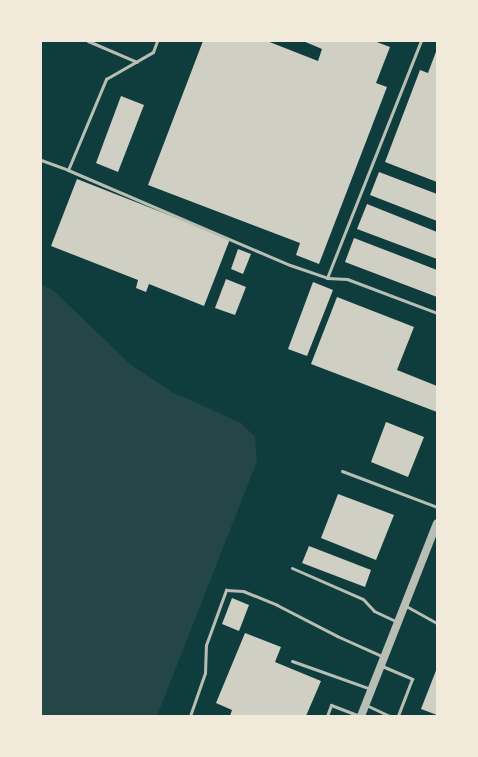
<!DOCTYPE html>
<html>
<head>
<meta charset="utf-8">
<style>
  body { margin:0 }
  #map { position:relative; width:478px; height:757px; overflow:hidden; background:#0f3d3e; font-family:"Work Sans",sans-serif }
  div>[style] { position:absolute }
  .green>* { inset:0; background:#244646 }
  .building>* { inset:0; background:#cfcfc3 }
  .service>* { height:3px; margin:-1.5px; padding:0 1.5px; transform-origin:1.5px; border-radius:1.5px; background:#b8beb3 }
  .tertiary>* { height:8px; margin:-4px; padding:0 4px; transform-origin:4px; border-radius:4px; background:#b8beb3 }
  span { translate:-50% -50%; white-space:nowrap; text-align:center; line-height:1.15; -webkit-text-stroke:5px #f1e9da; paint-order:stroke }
  .frame { position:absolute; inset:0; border:42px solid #f1e9da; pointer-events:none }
</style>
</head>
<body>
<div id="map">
  <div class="green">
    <div style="clip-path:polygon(41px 284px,54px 291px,131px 365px,172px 392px,241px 423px,255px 437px,257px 461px,157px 716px,41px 716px)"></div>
  </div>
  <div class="building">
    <div style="clip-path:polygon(203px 41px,267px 41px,318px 61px,322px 49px,303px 41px,374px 41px,390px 47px,376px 83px,387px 87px,319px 264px,296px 255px,300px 243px,148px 185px)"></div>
    <div style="clip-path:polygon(437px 49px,437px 182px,385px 162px,420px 70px,428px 73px)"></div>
    <div style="clip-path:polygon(121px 96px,144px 105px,118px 172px,96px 163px)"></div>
    <div style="clip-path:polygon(379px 172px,437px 194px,437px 221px,370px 195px)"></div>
    <div style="clip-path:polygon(77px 179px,230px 239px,204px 306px,149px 284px,146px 292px,136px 288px,138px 280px,51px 246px)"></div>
    <div style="clip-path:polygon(367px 204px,437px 232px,437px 259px,357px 229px)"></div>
    <div style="clip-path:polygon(354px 238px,437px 270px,437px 297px,345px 262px)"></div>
    <div style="clip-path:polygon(238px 249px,251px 254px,243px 274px,231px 269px)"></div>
    <div style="clip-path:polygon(226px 279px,246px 287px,235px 315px,215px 308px)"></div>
    <div style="clip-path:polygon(313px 282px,333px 290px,307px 356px,288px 349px)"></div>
    <div style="clip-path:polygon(337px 297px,414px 327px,397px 370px,437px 386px,437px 412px,311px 364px)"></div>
    <div style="clip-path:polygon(386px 422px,424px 437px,408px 477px,371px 462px)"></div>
    <div style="clip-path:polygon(338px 494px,394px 515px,376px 560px,321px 538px)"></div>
    <div style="clip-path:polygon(309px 546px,371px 570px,365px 587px,302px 563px)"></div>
    <div style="clip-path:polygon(232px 598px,249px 605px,239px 631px,222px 624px)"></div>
    <div style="clip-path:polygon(245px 633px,281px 647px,275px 662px,321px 681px,306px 716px,230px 716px,232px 710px,216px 703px)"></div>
    <div style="clip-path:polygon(437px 668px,437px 715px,421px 709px)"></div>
  </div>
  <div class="service">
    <div style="left:88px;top:41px;width:53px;rotate:23.2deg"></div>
    <div style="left:41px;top:160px;width:29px;rotate:20deg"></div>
    <div style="left:68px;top:170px;width:99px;rotate:-67.3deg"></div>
    <div style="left:106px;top:79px;width:54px;rotate:-29.9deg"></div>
    <div style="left:153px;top:52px;width:12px;rotate:-70deg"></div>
    <div style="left:68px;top:170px;width:241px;rotate:23.2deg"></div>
    <div style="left:290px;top:265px;width:39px;rotate:19deg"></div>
    <div style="left:327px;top:278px;width:20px;rotate:3deg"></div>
    <div style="left:347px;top:279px;width:96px;rotate:20.7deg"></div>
    <div style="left:327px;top:278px;width:255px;rotate:-68.4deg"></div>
    <div style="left:342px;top:471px;width:102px;rotate:20.8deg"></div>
    <div style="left:292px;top:568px;width:77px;rotate:23.6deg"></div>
    <div style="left:363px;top:599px;width:16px;rotate:47deg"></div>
    <div style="left:374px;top:611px;width:26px;rotate:25deg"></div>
    <div style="left:406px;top:606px;width:35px;rotate:29deg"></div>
    <div style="left:292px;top:661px;width:84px;rotate:19.5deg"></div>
    <div style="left:382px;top:666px;width:33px;rotate:23deg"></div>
    <div style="left:412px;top:679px;width:40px;rotate:111deg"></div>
    <div style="left:366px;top:705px;width:26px;rotate:25deg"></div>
    <div style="left:190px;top:716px;width:46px;rotate:-70.8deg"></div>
    <div style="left:205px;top:673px;width:28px;rotate:-88deg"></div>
    <div style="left:206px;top:645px;width:59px;rotate:-70deg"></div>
    <div style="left:226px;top:590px;width:17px;rotate:3deg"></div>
    <div style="left:243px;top:591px;width:37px;rotate:22deg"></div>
    <div style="left:277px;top:605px;width:68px;rotate:27.3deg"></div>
    <div style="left:337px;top:636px;width:51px;rotate:24.1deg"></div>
    <div style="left:327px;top:716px;width:12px;rotate:-70deg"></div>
    <div style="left:331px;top:705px;width:30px;rotate:21deg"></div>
  </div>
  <div class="tertiary">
    <div style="left:361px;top:716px;width:207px;rotate:-68.5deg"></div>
  </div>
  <div class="frame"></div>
</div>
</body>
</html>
